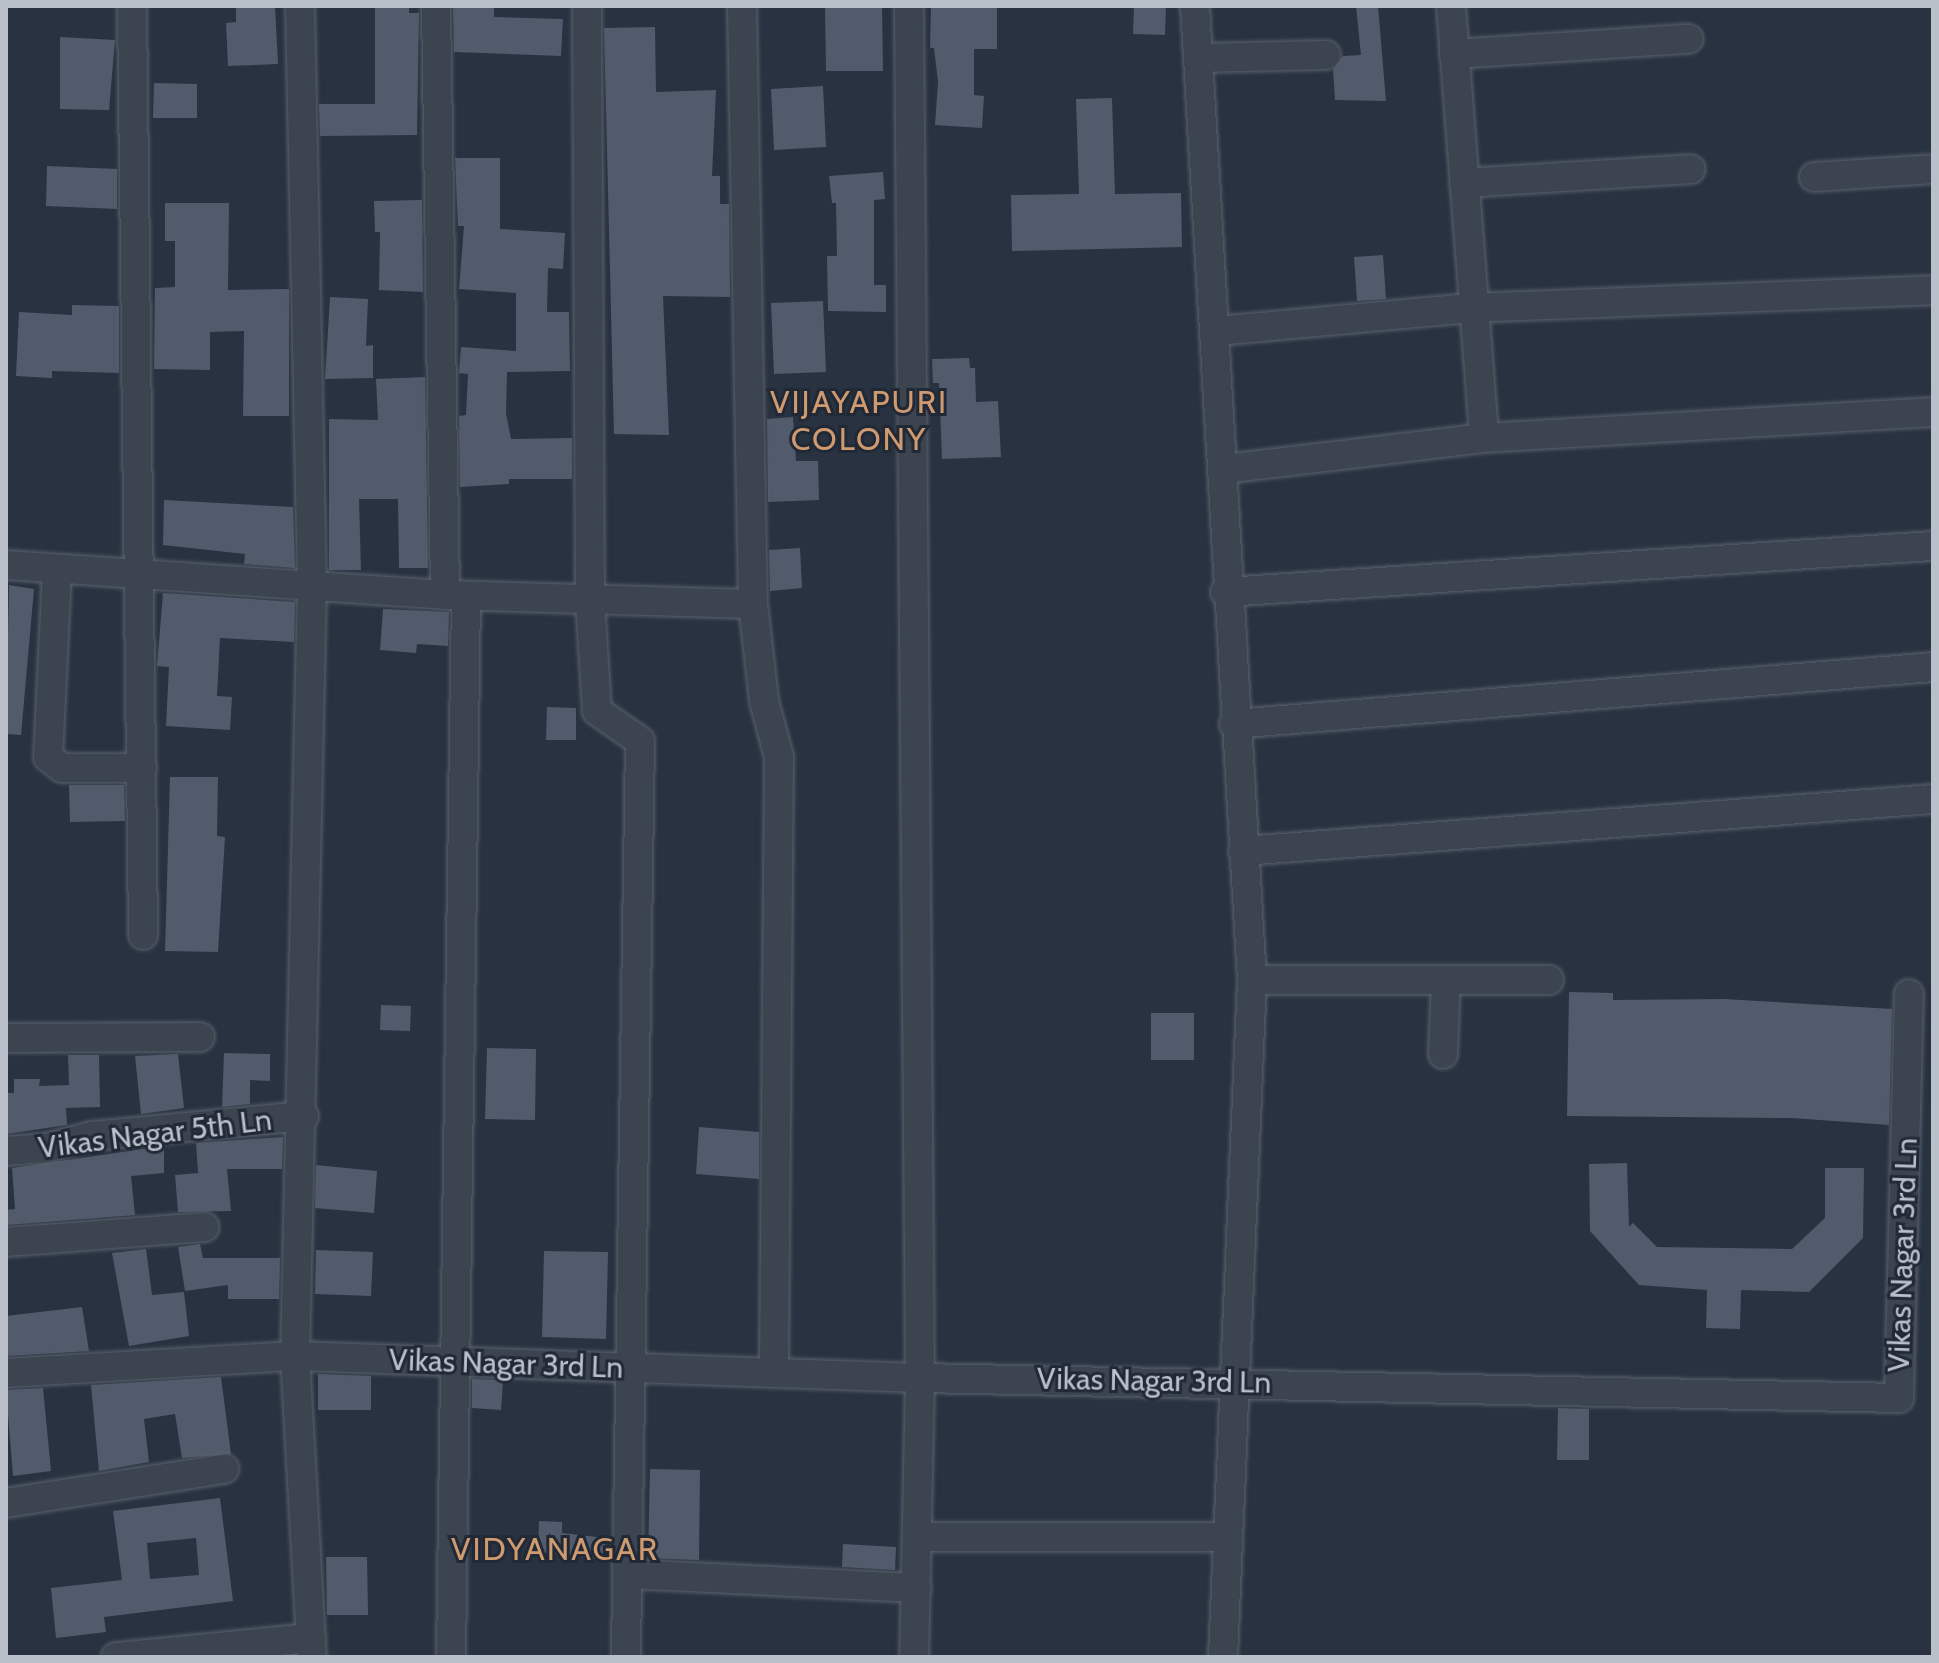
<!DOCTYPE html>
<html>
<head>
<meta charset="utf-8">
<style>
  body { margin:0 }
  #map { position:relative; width:1939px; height:1663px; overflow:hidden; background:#283240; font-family:Cabin,sans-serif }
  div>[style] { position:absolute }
  .building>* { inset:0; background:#525b6b }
  .roads { filter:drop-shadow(0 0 2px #5a626e) drop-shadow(0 0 2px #5a626e) }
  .minor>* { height:28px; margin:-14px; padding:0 14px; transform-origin:14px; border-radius:14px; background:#3c4450 }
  span { translate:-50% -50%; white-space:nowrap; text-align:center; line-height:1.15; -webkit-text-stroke:6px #212936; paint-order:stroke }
  .street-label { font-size:30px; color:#b9c0ca }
  .neighbourhood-label { font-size:32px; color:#cf9a70; letter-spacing:2px }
  .frame { position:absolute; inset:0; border:8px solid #b9c0ca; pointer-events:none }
</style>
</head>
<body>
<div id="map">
  <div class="building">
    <div style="clip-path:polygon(236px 6px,275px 6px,278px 64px,228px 66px,226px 23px,236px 22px)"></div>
    <div style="clip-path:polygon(375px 6px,409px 6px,409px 13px,419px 13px,417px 135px,320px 136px,319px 104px,375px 104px)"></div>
    <div style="clip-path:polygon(453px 6px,494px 6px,494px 17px,563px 19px,561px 56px,454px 52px)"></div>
    <div style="clip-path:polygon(931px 6px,997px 6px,997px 49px,974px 49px,974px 95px,984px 96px,982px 128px,935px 125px,938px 82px,934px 48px,930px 48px)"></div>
    <div style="clip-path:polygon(1134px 6px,1166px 6px,1165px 35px,1133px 34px)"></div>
    <div style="clip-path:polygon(1356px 6px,1378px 6px,1386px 101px,1335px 100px,1333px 70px,1343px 56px,1361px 55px)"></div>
    <div style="clip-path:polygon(825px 7px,882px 7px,883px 71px,826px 71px)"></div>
    <div style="clip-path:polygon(655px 27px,656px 92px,716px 90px,712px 176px,720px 176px,720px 204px,729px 204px,730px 297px,663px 296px,669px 435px,614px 434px,604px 28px)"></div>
    <div style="clip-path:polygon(60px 37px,115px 40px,109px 110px,60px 109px)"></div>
    <div style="clip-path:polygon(154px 83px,197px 84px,197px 118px,153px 118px)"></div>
    <div style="clip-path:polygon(823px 86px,826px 147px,774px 150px,771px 89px)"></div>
    <div style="clip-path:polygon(1112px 98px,1115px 194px,1181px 193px,1182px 247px,1012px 251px,1011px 195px,1079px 194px,1076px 99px)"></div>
    <div style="clip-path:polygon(455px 158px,500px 158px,500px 229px,565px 233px,563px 269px,548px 268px,547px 312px,569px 312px,570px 371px,507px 372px,506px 413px,511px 439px,572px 438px,572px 479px,509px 479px,509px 484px,460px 487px,459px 416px,466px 415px,468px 374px,459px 373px,461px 347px,516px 351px,516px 293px,459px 289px,464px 226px,458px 226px)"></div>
    <div style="clip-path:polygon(47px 166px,117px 169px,117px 209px,46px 206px)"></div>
    <div style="clip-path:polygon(883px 172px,885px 199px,874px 200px,874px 285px,886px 285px,886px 312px,828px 311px,827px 256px,837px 256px,836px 203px,832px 203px,829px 176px)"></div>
    <div style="clip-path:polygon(422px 200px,423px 292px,379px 290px,380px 232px,375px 232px,374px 201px)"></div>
    <div style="clip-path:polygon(165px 203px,229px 203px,228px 290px,289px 289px,289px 416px,243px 416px,244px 331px,210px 332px,210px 370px,154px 369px,155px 288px,175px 287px,175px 241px,165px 241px)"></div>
    <div style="clip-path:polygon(1383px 255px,1386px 299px,1357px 301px,1354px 257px)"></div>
    <div style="clip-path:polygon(330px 297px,368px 299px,366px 346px,373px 345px,373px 378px,325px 379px)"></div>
    <div style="clip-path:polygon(823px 301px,826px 372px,774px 374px,771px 303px)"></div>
    <div style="clip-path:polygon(72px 305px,119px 306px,119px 373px,52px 371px,52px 378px,16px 376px,19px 312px,72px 315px)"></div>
    <div style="clip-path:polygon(969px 358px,970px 368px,975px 368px,976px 402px,998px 401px,1001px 457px,942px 459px,939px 383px,933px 383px,932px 359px)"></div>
    <div style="clip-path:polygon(425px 377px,428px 568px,399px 568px,398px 499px,359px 499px,361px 570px,329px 570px,329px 419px,378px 420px,376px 379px)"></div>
    <div style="clip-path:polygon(793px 417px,796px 461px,818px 461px,819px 500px,768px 502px,767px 419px)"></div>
    <div style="clip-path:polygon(164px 500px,293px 507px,295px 568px,244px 564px,245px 554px,163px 545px)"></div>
    <div style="clip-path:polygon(800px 548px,802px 588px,770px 591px,769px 550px)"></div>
    <div style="clip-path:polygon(9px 585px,34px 589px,21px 735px,6px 734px)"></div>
    <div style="clip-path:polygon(163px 593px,295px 602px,294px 642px,220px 638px,217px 696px,232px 697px,230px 730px,166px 726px,169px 667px,157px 666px)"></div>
    <div style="clip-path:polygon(383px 609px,449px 612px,448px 646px,417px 644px,416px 653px,380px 650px)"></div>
    <div style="clip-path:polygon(547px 707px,576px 708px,576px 740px,546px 740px)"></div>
    <div style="clip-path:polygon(170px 777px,218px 777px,217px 836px,225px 837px,218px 952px,165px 951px)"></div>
    <div style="clip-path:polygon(69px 785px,124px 785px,125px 821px,70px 822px)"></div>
    <div style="clip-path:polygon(1569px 992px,1613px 993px,1613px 1000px,1724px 999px,1892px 1009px,1889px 1125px,1792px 1118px,1567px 1116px)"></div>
    <div style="clip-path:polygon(381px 1005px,411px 1006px,410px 1031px,380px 1030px)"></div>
    <div style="clip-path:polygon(1151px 1013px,1194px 1013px,1194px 1060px,1151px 1060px)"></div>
    <div style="clip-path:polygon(487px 1048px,536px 1049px,535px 1120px,485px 1119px)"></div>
    <div style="clip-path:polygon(224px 1053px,270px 1054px,270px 1081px,250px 1080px,250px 1104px,222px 1107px)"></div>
    <div style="clip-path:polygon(178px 1054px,184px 1108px,141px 1114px,135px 1056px)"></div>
    <div style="clip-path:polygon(68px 1055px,99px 1055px,100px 1107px,66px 1108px,67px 1125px,6px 1134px,6px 1093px,14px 1093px,14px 1079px,40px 1079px,39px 1086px,69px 1085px)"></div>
    <div style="clip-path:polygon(699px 1127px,759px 1132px,759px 1179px,696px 1174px)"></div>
    <div style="clip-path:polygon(283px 1137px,282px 1169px,227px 1169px,231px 1211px,178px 1212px,175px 1175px,198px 1173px,196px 1143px)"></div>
    <div style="clip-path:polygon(164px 1146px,164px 1173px,131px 1176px,135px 1215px,6px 1225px,6px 1210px,15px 1209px,12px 1168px)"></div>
    <div style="clip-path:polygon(1627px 1163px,1629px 1227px,1633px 1223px,1657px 1247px,1792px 1249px,1825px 1218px,1825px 1168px,1864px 1168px,1863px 1238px,1809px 1292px,1741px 1290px,1740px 1329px,1706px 1328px,1707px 1290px,1639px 1285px,1590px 1231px,1589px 1164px)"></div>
    <div style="clip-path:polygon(316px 1165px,377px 1171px,374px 1213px,315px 1208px)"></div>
    <div style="clip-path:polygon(200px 1244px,203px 1258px,280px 1258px,279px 1299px,228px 1299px,228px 1285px,185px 1291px,178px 1247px)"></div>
    <div style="clip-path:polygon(146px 1249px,152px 1295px,184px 1292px,189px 1336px,129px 1346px,112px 1253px)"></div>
    <div style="clip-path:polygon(316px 1250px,373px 1252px,371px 1296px,315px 1294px)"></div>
    <div style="clip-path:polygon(544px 1251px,608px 1252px,606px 1339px,542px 1337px)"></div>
    <div style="clip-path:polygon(82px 1307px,89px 1351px,6px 1356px,6px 1316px)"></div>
    <div style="clip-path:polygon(318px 1374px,371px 1376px,371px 1410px,318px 1410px)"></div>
    <div style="clip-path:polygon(221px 1377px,231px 1454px,182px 1458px,175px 1414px,144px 1419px,149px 1462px,99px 1471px,91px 1385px)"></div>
    <div style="clip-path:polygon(472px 1379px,503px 1380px,501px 1410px,472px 1408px)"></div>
    <div style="clip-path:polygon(43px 1388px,51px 1471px,13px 1476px,6px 1390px)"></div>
    <div style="clip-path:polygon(1558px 1408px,1589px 1409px,1589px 1460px,1557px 1460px)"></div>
    <div style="clip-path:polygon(650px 1469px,700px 1470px,699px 1560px,648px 1558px)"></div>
    <div style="clip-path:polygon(evenodd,220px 1498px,233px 1601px,104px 1617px,106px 1632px,56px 1638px,51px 1588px,122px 1580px,113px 1511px,220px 1498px,196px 1538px,199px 1575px,150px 1579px,147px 1543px,196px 1538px)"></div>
    <div style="clip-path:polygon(539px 1521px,562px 1522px,562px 1533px,606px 1538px,604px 1560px,538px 1552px)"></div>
    <div style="clip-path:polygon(843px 1544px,896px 1547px,895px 1570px,842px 1567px)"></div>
    <div style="clip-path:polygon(326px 1557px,367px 1557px,368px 1615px,327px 1615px)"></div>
  </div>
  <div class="roads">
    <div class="minor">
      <div style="left:132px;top:6px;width:929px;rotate:89.32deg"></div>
      <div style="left:300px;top:6px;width:580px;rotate:88.81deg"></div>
      <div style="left:312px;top:586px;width:770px;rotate:91.26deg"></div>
      <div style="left:295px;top:1356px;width:301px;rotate:86.8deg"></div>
      <div style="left:436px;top:6px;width:589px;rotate:89.12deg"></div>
      <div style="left:587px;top:6px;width:596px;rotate:89.71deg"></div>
      <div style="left:590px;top:602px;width:109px;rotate:86.3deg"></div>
      <div style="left:597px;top:711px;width:52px;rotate:34.9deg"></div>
      <div style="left:640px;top:741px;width:916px;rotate:90.88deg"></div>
      <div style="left:742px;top:6px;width:598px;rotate:88.95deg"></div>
      <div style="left:753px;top:604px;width:98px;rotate:83.5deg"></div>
      <div style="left:764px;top:701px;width:58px;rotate:75deg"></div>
      <div style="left:779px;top:757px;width:616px;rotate:90.47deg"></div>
      <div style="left:909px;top:6px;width:1372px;rotate:89.54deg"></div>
      <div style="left:920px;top:1378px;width:279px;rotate:91.2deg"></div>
      <div style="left:1195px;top:6px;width:976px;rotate:86.65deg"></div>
      <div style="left:1252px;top:980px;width:678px;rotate:92.45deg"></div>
      <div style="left:1451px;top:6px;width:433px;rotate:85.6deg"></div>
      <div style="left:1454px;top:54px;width:235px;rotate:-3.7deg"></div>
      <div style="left:1200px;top:58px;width:126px;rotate:-1.4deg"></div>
      <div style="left:1814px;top:177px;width:119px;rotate:-3.8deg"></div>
      <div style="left:1464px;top:183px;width:227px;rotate:-3.5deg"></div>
      <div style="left:1217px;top:331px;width:254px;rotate:-5.2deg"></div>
      <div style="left:1470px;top:308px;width:463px;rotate:-2.2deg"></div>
      <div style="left:1225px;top:469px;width:261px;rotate:-6.8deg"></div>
      <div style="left:1484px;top:438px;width:450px;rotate:-3.3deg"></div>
      <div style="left:6px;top:565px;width:440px;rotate:3.9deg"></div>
      <div style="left:445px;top:595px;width:308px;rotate:1.7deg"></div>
      <div style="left:57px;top:569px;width:188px;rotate:92.7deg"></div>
      <div style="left:48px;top:757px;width:18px;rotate:38deg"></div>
      <div style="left:62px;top:768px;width:80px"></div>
      <div style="left:1225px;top:592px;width:709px;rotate:-3.72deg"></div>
      <div style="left:1234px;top:724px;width:701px;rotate:-4.66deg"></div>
      <div style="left:1243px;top:851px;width:692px;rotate:-4.31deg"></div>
      <div style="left:1252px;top:980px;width:297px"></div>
      <div style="left:6px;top:1038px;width:194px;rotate:-0.3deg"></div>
      <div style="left:1443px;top:1054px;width:74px;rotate:-87.7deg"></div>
      <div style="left:6px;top:1151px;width:40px;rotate:-4.3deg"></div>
      <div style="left:46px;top:1148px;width:48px;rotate:-14.6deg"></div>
      <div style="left:92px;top:1136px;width:213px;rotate:-5.4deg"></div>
      <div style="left:6px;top:1242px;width:199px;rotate:-4.3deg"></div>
      <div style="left:6px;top:1373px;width:289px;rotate:-3.4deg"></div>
      <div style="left:295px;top:1356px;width:625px;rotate:2.02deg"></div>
      <div style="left:920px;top:1378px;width:979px;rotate:1.17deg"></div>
      <div style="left:1899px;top:1398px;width:404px;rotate:-88.6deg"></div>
      <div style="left:6px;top:1503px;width:221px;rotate:-8.9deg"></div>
      <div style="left:919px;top:1537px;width:308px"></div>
      <div style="left:628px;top:1574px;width:289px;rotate:2.8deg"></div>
      <div style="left:116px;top:1657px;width:196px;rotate:-5.6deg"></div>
      <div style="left:451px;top:1657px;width:1061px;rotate:-89.19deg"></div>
    </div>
  </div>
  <div class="street-label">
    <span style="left:155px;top:1134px;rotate:-7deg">Vikas Nagar 5th Ln</span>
    <span style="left:1903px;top:1255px;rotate:-88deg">Vikas Nagar 3rd Ln</span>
    <span style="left:506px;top:1364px;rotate:2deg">Vikas Nagar 3rd Ln</span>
    <span style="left:1154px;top:1381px;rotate:1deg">Vikas Nagar 3rd Ln</span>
  </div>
  <div class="neighbourhood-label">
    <span style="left:859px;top:421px">VIJAYAPURI<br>COLONY</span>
    <span style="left:555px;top:1549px">VIDYANAGAR</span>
  </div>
  <div class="frame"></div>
</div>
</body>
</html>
